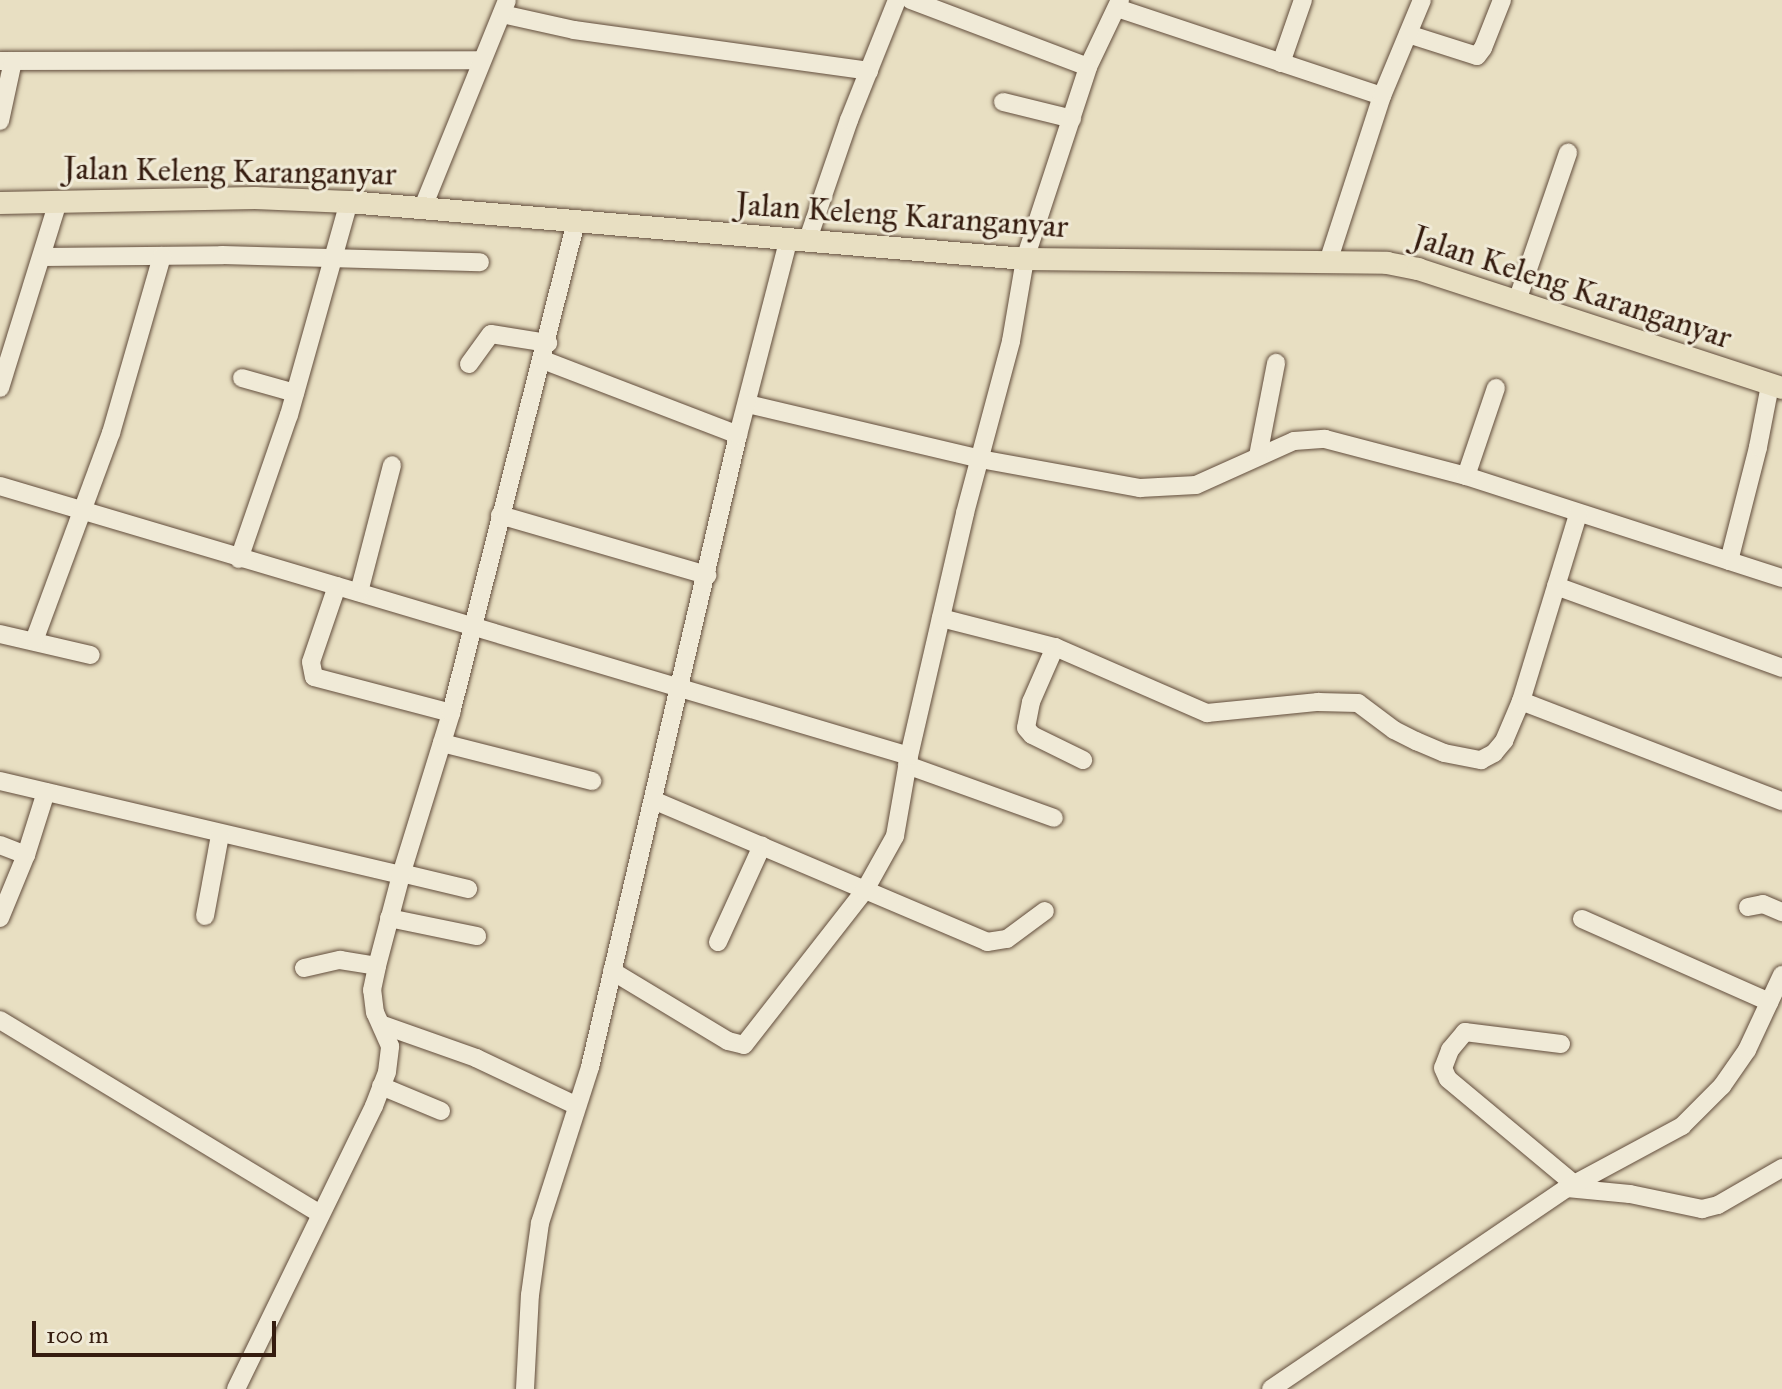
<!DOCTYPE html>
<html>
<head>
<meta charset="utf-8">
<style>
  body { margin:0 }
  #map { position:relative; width:1782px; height:1389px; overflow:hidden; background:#e8dfc2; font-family:"IM FELL Great Primer",serif }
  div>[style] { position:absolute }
  .roads { filter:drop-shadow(0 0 2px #624d3c) drop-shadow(0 0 2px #624d3c) }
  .minor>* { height:18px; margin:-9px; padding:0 9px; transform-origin:9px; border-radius:9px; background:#f0ead7 }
  .major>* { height:22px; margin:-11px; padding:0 11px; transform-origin:11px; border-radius:11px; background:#e8dfc2 }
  span { translate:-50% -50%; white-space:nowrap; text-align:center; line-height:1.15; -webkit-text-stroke:6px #f0ead7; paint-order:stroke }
  .street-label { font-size:32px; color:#351c0f }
  .scale { position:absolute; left:32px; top:1321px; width:244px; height:36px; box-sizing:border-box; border:4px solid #351c0f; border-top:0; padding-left:10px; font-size:24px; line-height:28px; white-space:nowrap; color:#351c0f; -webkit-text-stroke:6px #f0ead7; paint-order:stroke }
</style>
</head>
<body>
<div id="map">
  <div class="roads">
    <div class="minor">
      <div style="left:911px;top:0;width:189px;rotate:20.7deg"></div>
      <div style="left:1117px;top:8px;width:279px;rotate:18.4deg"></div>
      <div style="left:502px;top:14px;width:74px;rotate:12.5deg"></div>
      <div style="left:574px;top:30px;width:298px;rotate:7.9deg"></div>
      <div style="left:1408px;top:34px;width:72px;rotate:17.7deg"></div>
      <div style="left:1477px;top:56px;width:10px;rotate:-53deg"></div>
      <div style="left:1483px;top:48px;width:52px;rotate:-68.4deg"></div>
      <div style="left:0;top:61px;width:480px;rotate:-0.1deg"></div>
      <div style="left:1281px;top:63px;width:67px;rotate:-70.8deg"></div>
      <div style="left:1003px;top:102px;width:71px;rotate:13.8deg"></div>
      <div style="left:0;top:121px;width:61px;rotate:-77.8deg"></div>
      <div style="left:423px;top:207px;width:223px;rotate:-67.9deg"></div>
      <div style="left:807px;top:242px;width:129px;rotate:-71deg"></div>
      <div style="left:849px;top:120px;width:129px;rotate:-68.2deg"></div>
      <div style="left:43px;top:257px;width:179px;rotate:-0.6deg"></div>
      <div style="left:222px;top:255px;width:258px;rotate:1.6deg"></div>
      <div style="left:1328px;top:262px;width:175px;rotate:-72deg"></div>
      <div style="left:1382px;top:96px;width:104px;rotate:-67.4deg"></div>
      <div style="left:1517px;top:301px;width:157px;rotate:-71deg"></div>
      <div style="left:543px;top:360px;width:209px;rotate:21deg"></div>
      <div style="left:469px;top:364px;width:37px;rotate:-54deg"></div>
      <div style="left:491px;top:334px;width:58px;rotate:9deg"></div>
      <div style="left:242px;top:378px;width:55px;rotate:15.8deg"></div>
      <div style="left:0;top:388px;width:195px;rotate:-72.7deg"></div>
      <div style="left:748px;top:404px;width:238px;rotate:13.3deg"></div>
      <div style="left:980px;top:459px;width:163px;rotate:10.3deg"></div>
      <div style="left:1140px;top:488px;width:56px;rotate:-3.1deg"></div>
      <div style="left:1196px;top:485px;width:107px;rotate:-24.2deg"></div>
      <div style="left:1294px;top:441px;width:31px;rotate:-4deg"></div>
      <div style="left:1325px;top:439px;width:146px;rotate:14.7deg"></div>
      <div style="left:1466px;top:476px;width:332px;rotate:17.9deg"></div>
      <div style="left:1258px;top:456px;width:95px;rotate:-79deg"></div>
      <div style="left:1466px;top:476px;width:93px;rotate:-71.2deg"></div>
      <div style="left:0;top:486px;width:948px;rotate:16.54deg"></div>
      <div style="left:500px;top:515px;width:216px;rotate:16.2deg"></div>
      <div style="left:239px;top:559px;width:152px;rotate:-70.9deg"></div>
      <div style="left:289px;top:415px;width:221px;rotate:-74.3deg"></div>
      <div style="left:1729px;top:561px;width:118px;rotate:-75.7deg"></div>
      <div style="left:1758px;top:447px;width:63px;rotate:-79deg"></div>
      <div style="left:337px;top:586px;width:80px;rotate:108.9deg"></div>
      <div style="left:311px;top:662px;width:15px;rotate:79deg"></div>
      <div style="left:314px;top:677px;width:142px;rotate:14.7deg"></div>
      <div style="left:1556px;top:586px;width:240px;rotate:19.9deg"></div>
      <div style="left:359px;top:592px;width:131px;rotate:-75.4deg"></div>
      <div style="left:941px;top:618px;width:118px;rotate:14.3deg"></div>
      <div style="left:1055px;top:647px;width:166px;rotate:23.5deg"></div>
      <div style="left:1207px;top:713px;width:112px;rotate:-5.7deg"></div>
      <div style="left:1318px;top:702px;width:40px;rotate:1.4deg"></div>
      <div style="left:1358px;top:703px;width:45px;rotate:36.9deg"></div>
      <div style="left:1394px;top:730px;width:25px;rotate:27deg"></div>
      <div style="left:1416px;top:741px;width:30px;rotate:23deg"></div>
      <div style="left:1444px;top:753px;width:38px;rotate:11deg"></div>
      <div style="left:1481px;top:760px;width:15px;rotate:-28deg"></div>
      <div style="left:1494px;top:753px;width:16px;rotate:-50deg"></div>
      <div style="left:1504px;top:741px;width:43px;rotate:-67deg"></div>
      <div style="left:1521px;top:701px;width:195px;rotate:-73deg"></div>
      <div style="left:0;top:634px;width:93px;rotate:13deg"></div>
      <div style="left:34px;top:641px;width:222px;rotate:-69.7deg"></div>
      <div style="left:111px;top:433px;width:184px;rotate:-73.9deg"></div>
      <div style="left:1055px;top:647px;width:60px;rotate:113.6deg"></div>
      <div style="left:1031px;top:702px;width:26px;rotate:101deg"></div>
      <div style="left:1026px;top:728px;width:9px;rotate:49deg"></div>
      <div style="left:1032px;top:735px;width:57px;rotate:26.1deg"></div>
      <div style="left:1521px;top:701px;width:280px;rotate:21deg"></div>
      <div style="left:442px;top:743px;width:155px;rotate:14.2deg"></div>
      <div style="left:907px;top:765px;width:156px;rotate:19.8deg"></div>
      <div style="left:0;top:781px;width:412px;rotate:13.2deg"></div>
      <div style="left:653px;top:800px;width:363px;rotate:23deg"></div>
      <div style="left:987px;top:942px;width:20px;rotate:-9deg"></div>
      <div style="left:1007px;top:939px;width:47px;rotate:-36.4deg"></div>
      <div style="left:0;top:845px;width:28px;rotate:21deg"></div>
      <div style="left:401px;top:873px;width:69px;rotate:13.4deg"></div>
      <div style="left:1748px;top:907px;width:15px;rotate:-11deg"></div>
      <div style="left:1763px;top:904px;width:21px;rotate:23deg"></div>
      <div style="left:205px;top:916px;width:82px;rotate:-79.5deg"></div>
      <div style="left:0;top:918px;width:68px;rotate:-67.6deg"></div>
      <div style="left:26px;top:855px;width:66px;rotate:-72.4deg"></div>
      <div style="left:389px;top:918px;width:90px;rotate:11.6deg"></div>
      <div style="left:1582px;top:919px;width:205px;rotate:23.9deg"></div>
      <div style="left:718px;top:942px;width:106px;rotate:-65.4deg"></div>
      <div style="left:304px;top:968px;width:37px;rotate:-13deg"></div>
      <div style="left:340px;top:960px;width:37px;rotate:9deg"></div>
      <div style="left:612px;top:971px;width:135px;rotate:31.1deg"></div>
      <div style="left:728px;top:1041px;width:16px;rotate:14deg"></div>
      <div style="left:744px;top:1045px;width:197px;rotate:-52deg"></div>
      <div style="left:865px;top:890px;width:62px;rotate:-60.9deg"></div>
      <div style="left:895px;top:836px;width:81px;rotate:-80.1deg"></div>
      <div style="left:909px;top:756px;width:249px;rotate:-77deg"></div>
      <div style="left:965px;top:513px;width:178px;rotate:-75deg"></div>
      <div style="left:1011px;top:341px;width:83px;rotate:-80.3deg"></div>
      <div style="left:1025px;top:259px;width:202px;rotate:-71.8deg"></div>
      <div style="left:1088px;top:67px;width:74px;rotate:-64.5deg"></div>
      <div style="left:0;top:1020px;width:373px;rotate:31.2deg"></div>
      <div style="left:383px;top:1025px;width:99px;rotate:19.5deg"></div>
      <div style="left:476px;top:1058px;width:110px;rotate:25.4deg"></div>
      <div style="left:1561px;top:1044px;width:97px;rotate:-172.9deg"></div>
      <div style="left:1465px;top:1032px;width:23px;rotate:130deg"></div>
      <div style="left:1450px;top:1050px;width:19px;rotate:111deg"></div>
      <div style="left:1443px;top:1068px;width:12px;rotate:66deg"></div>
      <div style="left:1448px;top:1079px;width:164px;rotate:39.8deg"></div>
      <div style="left:381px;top:1086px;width:65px;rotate:22.6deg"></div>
      <div style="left:1567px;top:1188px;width:63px;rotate:5.4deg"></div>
      <div style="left:1630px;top:1194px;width:74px;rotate:11.8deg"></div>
      <div style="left:1702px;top:1209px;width:16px;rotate:-14deg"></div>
      <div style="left:1718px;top:1205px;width:74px;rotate:-30deg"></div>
      <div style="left:236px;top:1389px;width:315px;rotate:-64deg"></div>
      <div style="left:374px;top:1106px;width:36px;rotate:-69deg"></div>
      <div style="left:387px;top:1072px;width:26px;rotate:-83deg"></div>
      <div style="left:390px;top:1046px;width:36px;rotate:-114deg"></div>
      <div style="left:375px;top:1013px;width:23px;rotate:-97deg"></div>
      <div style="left:372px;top:990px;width:25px;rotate:-78deg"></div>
      <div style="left:377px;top:966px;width:94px;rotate:-75.2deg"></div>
      <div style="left:401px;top:875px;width:170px;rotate:-72.8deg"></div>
      <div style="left:451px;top:713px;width:507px;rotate:-75.72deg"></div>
      <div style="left:525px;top:1389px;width:94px;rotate:-87deg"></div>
      <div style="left:530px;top:1295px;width:73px;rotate:-82.1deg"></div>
      <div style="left:540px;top:1223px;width:164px;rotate:-72.2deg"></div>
      <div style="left:590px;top:1067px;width:649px;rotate:-76.82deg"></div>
      <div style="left:738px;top:435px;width:200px;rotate:-75.5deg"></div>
      <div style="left:1271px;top:1389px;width:358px;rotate:-34.2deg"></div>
      <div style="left:1567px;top:1188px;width:131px;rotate:-28.3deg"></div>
      <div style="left:1682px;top:1126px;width:57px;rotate:-45deg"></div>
      <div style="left:1722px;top:1086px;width:44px;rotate:-55.2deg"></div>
      <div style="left:1747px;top:1050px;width:83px;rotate:-65deg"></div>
    </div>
    <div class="major">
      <div style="left:0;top:203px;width:255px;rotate:-1.1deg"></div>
      <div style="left:255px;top:198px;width:94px;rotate:2.4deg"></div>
      <div style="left:349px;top:202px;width:678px;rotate:4.82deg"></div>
      <div style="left:1025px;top:259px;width:362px;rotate:0.6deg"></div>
      <div style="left:1387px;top:263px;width:32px;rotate:11deg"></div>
      <div style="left:1418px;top:269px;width:383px;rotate:18.1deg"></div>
    </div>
  </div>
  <div class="street-label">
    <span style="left:230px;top:172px;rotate:1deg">Jalan Keleng Karanganyar</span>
    <span style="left:902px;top:216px;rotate:4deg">Jalan Keleng Karanganyar</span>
    <span style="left:1572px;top:288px;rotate:18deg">Jalan Keleng Karanganyar</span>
  </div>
  <div class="scale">100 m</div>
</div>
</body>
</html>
